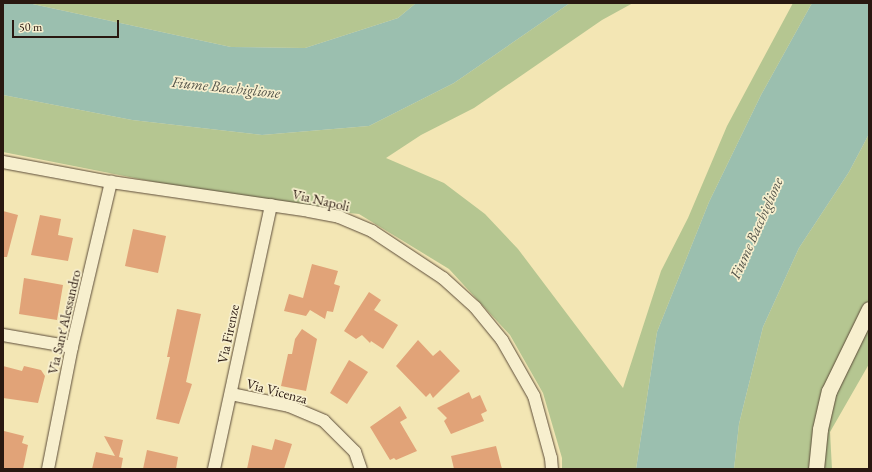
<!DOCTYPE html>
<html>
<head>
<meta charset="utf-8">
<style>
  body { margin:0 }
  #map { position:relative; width:872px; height:472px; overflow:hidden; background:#f3e6b4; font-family:"EB Garamond",serif }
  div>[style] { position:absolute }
  .green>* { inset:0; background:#b5c691 }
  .water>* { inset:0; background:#9bbfaf }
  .building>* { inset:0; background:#e1a378 }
  .roads { filter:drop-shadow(0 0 1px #5c4c39) drop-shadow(0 0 1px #5c4c39) }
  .minor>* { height:12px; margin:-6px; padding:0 6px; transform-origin:6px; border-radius:6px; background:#f7efce }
  .tertiary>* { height:15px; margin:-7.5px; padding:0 7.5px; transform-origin:7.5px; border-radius:7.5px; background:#f7efce }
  span { translate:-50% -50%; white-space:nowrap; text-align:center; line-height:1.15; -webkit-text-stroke:3.5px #f7efce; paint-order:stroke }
  .street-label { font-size:14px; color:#291810 }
  .water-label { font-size:15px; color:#515248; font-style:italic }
  .frame { position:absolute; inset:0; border:4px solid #291810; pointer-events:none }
  .scale { position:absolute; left:12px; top:20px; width:107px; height:18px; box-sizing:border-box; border:2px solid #291810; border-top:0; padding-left:5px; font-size:12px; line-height:14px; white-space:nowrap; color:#291810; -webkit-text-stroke:3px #f7efce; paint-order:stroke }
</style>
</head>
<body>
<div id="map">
  <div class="green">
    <div style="clip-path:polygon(28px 3px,416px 3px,398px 18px,305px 48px,231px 47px)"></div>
    <div style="clip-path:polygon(570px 3px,633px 3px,602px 20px,474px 108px,421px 135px,386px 158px,444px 183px,485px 214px,518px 249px,623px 388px,661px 271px,688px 218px,727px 126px,793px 3px,812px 3px,761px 95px,709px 202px,657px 332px,636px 469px,562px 469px,562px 458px,543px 393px,510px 335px,449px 269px,359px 214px,271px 205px,3px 152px,3px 95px,132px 120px,262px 135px,369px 126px,454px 83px)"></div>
    <div style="clip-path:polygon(869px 134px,869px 364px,830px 432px,832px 469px,734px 469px,739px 424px,763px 327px,799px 248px,849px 172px)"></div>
  </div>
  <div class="water">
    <div style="clip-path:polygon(3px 3px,28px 3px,231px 47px,305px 48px,398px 18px,416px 3px,570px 3px,454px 83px,369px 126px,262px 135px,132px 120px,3px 95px)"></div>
    <div style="clip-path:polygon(812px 3px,869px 3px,869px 134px,849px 172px,799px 248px,763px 327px,739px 424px,734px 469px,636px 469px,657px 332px,709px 202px,761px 95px)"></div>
  </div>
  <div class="building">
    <div style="clip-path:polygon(3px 211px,18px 215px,7px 257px,3px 257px)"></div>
    <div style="clip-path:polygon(40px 215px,61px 219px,58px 235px,73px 238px,68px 261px,31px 255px)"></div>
    <div style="clip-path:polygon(133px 229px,166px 236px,158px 273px,125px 266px)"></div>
    <div style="clip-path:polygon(312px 264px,338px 271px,334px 284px,340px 286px,333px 312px,327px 311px,325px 319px,310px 310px,306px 316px,284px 311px,289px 294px,303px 298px)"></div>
    <div style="clip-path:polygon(24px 278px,63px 285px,57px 320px,19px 314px)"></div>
    <div style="clip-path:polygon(369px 292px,381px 300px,374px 310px,398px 325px,383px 349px,371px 341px,370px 343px,362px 335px,356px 339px,344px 331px)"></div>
    <div style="clip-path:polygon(177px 309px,201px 314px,186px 382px,192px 384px,179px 424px,156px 419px,170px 357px,167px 357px)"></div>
    <div style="clip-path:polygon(302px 329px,317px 339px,306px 391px,281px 386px,288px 354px,292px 354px,295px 339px)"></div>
    <div style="clip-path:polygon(418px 340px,433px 356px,440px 350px,460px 371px,433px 398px,430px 393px,426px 397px,396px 366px)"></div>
    <div style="clip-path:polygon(349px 360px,368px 372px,347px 404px,330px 393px)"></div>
    <div style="clip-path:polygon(3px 366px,22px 371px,24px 366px,41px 370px,45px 376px,38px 403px,3px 398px)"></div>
    <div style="clip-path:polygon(469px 392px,472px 399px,480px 395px,487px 411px,481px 414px,484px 421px,451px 434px,444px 421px,447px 418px,437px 408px)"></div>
    <div style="clip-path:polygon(400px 406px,407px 418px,400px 422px,417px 451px,396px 460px,394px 458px,390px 460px,370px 427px)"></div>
    <div style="clip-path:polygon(4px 431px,24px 436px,22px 443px,28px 445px,23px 469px,3px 469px)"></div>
    <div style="clip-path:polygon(104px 436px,123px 440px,119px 457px,123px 458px,121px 469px,92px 469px,96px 452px,115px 456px)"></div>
    <div style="clip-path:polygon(275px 439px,292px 444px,284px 469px,247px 469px,252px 445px,272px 450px)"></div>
    <div style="clip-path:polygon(496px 446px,502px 469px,454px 469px,451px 456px)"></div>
    <div style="clip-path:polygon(147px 450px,178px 457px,176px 469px,143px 469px)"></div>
  </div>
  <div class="roads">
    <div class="minor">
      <div style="left:3px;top:162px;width:110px;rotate:10.5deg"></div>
      <div style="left:111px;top:182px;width:200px;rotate:8.3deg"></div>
      <div style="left:309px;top:211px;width:31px;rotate:11deg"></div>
      <div style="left:339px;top:217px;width:36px;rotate:23deg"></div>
      <div style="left:372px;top:231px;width:85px;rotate:33.5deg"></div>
      <div style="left:443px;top:278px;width:43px;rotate:42.2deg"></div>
      <div style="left:475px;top:307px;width:43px;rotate:50.7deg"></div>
      <div style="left:502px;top:340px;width:64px;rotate:60.3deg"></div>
      <div style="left:534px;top:396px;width:64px;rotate:74.7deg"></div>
      <div style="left:551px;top:458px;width:11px;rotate:85deg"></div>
      <div style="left:3px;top:335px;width:70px;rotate:9.9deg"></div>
      <div style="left:231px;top:394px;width:59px;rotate:11.7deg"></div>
      <div style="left:289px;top:406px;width:38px;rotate:23deg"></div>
      <div style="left:324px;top:421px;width:44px;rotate:45deg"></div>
      <div style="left:355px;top:452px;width:18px;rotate:71deg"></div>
      <div style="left:48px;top:469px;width:124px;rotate:-78.9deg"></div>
      <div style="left:72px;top:347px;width:170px;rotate:-76.7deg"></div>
      <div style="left:214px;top:469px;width:270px;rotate:-77.8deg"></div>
    </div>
    <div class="tertiary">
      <div style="left:816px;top:469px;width:40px;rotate:-84.3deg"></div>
      <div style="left:820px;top:429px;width:39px;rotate:-77deg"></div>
      <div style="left:829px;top:391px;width:91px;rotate:-64deg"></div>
    </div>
  </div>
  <div class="street-label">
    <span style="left:321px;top:200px;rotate:13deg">Via Napoli</span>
    <span style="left:64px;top:322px;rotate:-77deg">Via Sant'Alessandro</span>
    <span style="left:228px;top:334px;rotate:-78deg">Via Firenze</span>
    <span style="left:277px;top:391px;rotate:15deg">Via Vicenza</span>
  </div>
  <div class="water-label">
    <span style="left:226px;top:87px;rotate:6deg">Fiume Bacchiglione</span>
    <span style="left:756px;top:228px;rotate:-66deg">Fiume Bacchiglione</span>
  </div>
  <div class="frame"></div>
  <div class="scale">50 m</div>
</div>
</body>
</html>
